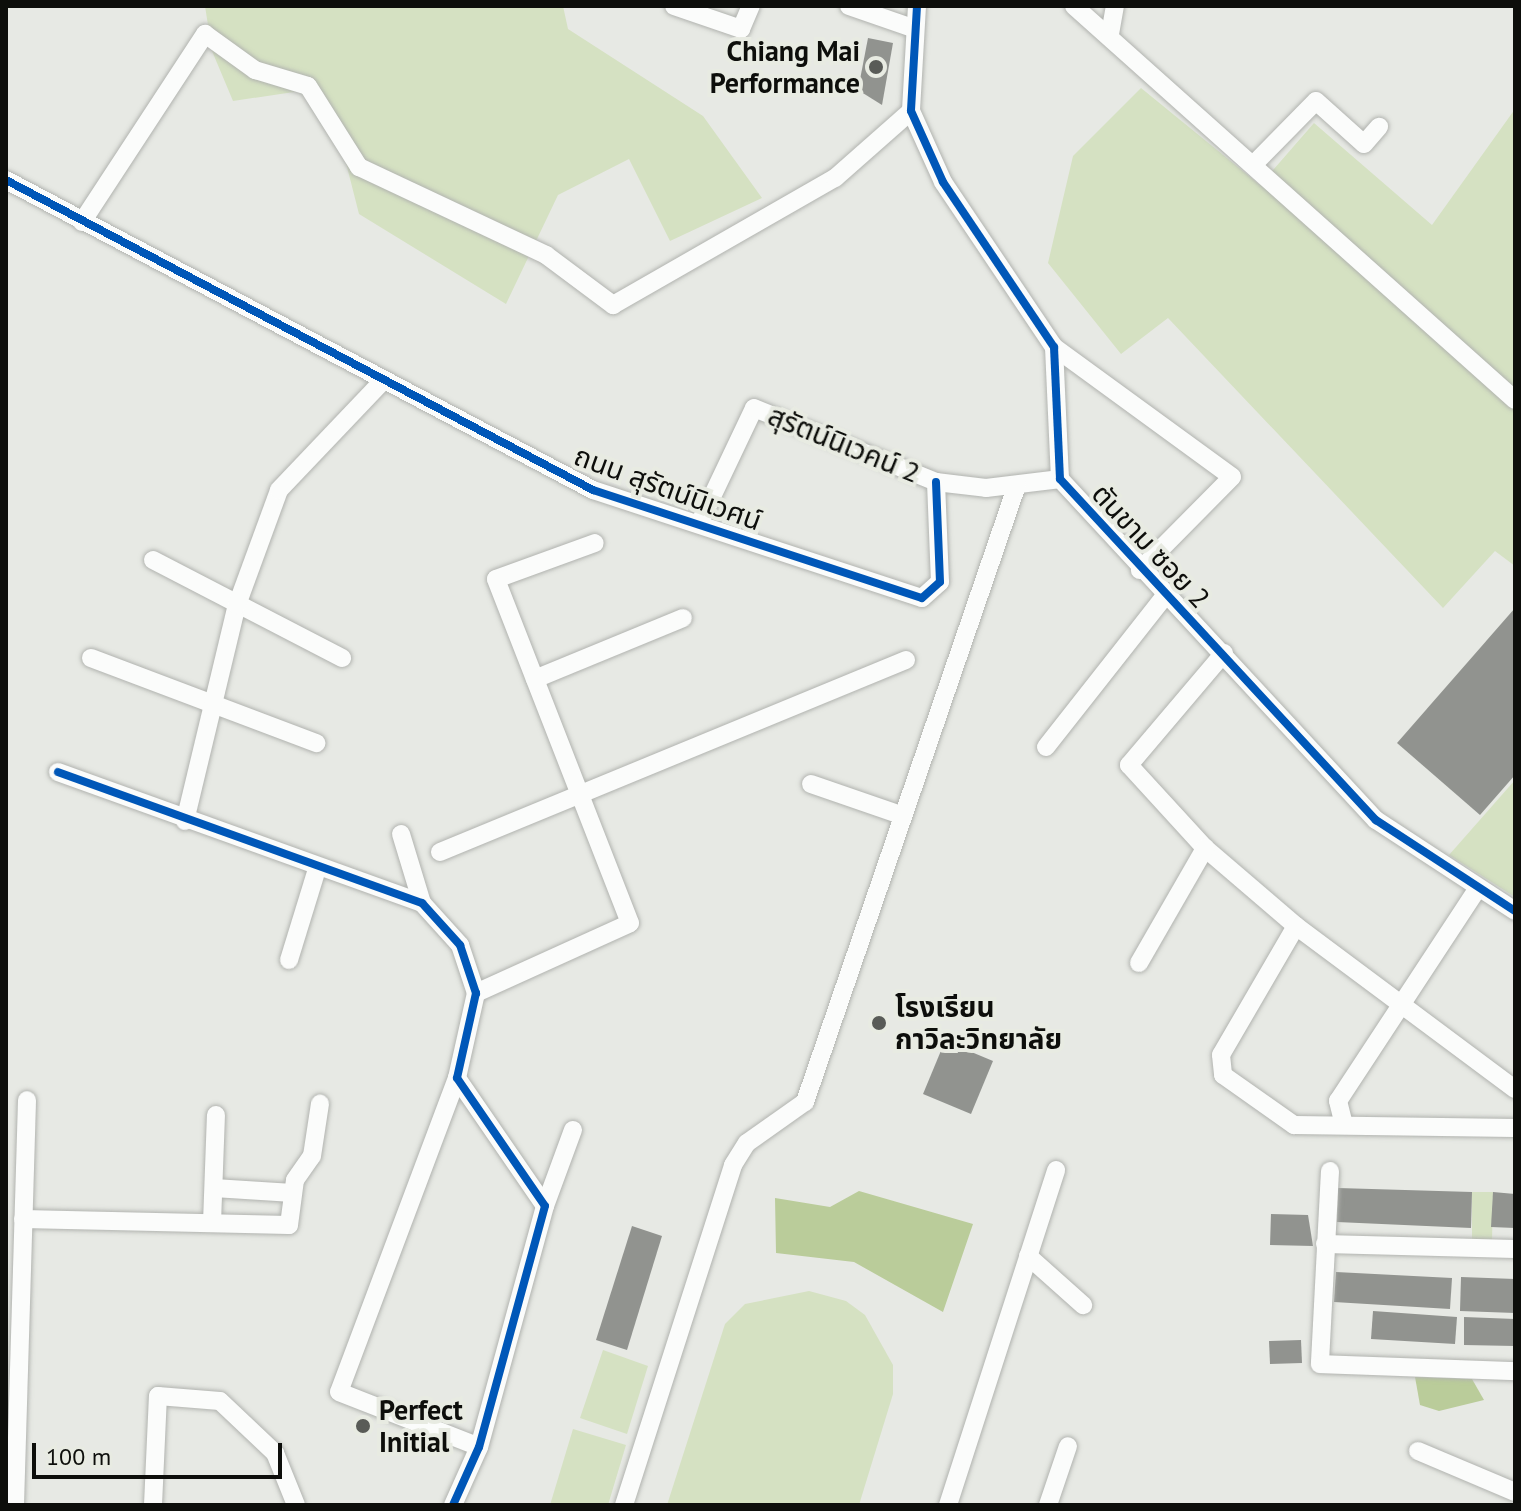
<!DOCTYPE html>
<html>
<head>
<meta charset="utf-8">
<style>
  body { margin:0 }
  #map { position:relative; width:1521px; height:1511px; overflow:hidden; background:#e7e9e4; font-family:"PT Sans","Noto Sans Thai",sans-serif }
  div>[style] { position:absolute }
  .green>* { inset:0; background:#d5e1c2 }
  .water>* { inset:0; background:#bacc9a }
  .building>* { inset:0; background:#91938f }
  .roads { filter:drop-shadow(0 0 2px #b1b3af) drop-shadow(0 0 2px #b1b3af) }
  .minor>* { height:18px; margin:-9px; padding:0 9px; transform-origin:9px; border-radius:9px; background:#fbfcfb }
  .cycleway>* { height:8px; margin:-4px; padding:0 4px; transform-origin:4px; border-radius:4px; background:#0057b8 }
  .dots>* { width:22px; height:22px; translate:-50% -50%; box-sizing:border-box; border:4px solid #e8ebe2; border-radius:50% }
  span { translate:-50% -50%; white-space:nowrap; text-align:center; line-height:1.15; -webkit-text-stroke:8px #e8ebe2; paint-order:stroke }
  .poi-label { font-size:28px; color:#0d0e0b; font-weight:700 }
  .right { translate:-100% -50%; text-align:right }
  .left { translate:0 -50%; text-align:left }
  .street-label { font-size:28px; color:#0d0e0b }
  .frame { position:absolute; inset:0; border:8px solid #0d0e0b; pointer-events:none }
  .scale { position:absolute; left:32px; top:1443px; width:250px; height:36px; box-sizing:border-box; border:4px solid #0d0e0b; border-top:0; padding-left:10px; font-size:24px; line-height:28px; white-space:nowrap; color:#0d0e0b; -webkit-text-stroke:6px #e8ebe2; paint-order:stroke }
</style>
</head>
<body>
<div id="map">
  <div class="green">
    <div style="clip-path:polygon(205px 6px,563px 6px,568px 29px,703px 116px,762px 198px,670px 241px,629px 159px,558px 195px,506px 304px,359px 214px,345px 159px,307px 90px,233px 101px,212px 51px)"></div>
    <div style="clip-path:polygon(1141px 88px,1260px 185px,1314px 123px,1432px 225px,1515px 109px,1515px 566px,1495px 551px,1443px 608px,1168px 318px,1121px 354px,1048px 263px,1073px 156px)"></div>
    <div style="clip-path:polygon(1515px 780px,1515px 897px,1449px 855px)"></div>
    <div style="clip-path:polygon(1472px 1192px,1493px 1192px,1492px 1242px,1472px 1242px)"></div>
    <div style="clip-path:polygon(809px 1291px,846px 1301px,865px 1315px,893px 1365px,893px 1394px,859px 1505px,667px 1505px,725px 1324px,745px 1304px)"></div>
    <div style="clip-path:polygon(603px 1350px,648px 1366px,627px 1434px,580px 1418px)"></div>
    <div style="clip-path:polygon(573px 1429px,626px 1445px,608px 1505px,550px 1505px)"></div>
  </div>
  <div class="water">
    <div style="clip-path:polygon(859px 1191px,973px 1224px,943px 1312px,854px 1262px,776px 1253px,775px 1198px,830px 1207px)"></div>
    <div style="clip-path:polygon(1415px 1377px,1472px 1379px,1484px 1400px,1439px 1411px,1420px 1405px)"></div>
  </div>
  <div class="building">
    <div style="clip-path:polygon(868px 38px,893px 43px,882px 105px,858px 90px)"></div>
    <div style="clip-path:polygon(1515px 608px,1515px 775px,1480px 815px,1397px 743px)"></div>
    <div style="clip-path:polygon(945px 1041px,993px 1061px,971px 1114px,923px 1094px)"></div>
    <div style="clip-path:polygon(1338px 1188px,1472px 1192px,1471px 1228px,1337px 1222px)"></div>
    <div style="clip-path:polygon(1493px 1192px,1515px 1194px,1515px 1228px,1491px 1227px)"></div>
    <div style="clip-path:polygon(1271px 1214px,1308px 1215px,1313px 1246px,1270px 1245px)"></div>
    <div style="clip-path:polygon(632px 1226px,662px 1236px,627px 1350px,596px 1340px)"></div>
    <div style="clip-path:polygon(1336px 1272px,1452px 1278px,1450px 1309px,1334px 1302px)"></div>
    <div style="clip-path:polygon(1461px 1277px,1515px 1279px,1515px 1313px,1460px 1311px)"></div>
    <div style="clip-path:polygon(1373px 1311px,1457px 1317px,1455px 1344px,1371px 1339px)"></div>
    <div style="clip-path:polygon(1464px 1317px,1515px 1319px,1515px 1346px,1464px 1345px)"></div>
    <div style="clip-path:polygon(1301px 1340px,1302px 1363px,1270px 1364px,1269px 1341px)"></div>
  </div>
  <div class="roads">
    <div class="minor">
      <div style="left:674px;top:6px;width:71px;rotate:18.9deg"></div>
      <div style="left:741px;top:29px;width:25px;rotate:-67deg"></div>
      <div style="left:849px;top:6px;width:68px;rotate:19deg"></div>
      <div style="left:917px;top:6px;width:105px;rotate:93.3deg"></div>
      <div style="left:911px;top:111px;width:78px;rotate:65.7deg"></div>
      <div style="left:943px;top:182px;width:199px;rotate:56.1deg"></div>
      <div style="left:1054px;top:347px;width:132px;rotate:87.4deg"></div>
      <div style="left:1060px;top:479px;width:465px;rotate:47.2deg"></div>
      <div style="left:1376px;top:820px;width:166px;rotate:33.2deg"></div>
      <div style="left:1074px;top:6px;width:591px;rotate:41.78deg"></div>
      <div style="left:1110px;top:34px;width:28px;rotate:-80deg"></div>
      <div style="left:1254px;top:164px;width:88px;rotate:-45.5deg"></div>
      <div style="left:1316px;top:101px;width:64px;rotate:41.9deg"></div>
      <div style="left:1364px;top:144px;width:23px;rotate:-49deg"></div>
      <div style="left:6px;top:180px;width:664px;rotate:27.84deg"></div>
      <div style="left:593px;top:490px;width:346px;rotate:18.2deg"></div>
      <div style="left:922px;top:598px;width:24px;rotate:-42deg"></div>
      <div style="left:940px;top:582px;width:100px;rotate:-92.3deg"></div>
      <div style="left:82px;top:222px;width:225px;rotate:-56.8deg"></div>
      <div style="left:205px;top:34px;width:62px;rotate:35.8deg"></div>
      <div style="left:255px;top:70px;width:55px;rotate:16.8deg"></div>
      <div style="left:308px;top:86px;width:96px;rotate:57.8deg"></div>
      <div style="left:359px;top:167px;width:207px;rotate:25.2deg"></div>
      <div style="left:546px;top:255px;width:84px;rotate:36.7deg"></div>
      <div style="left:613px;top:305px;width:256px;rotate:-29.8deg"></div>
      <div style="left:835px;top:178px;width:101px;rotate:-41.4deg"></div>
      <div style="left:1054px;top:347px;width:220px;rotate:36.1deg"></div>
      <div style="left:1232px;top:477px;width:131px;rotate:134.7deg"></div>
      <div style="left:699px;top:524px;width:128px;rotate:-64.6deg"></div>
      <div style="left:754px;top:408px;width:196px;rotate:22.1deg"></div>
      <div style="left:936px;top:482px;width:50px;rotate:6.8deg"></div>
      <div style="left:986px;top:488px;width:75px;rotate:-6.9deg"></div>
      <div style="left:153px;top:560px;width:213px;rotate:27.4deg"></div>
      <div style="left:1224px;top:653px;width:147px;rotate:130.3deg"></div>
      <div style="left:1129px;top:765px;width:113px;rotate:47.5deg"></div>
      <div style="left:1205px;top:848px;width:120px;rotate:40.6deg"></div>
      <div style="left:1296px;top:926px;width:273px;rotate:36.7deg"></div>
      <div style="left:91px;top:658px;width:241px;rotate:20.7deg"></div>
      <div style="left:535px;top:679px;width:160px;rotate:-22.4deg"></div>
      <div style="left:1046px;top:747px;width:192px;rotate:-51.8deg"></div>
      <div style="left:58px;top:772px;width:387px;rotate:19.8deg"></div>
      <div style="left:422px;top:903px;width:57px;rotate:47.9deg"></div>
      <div style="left:460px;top:945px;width:51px;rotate:71.6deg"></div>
      <div style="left:476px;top:993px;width:87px;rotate:102.6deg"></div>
      <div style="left:457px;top:1078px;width:155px;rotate:55.5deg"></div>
      <div style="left:545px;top:1206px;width:250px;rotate:105.3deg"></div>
      <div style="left:479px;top:1447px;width:64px;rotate:114.1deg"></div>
      <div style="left:811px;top:784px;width:95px;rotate:19deg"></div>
      <div style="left:185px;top:821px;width:222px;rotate:-76.5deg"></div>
      <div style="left:237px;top:605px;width:122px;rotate:-69.9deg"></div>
      <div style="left:279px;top:490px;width:149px;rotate:-46.4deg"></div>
      <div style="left:401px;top:834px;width:72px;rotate:73.1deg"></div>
      <div style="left:440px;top:852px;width:504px;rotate:-22.39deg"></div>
      <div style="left:1296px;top:926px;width:149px;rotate:120.2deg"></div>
      <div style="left:1221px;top:1055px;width:20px;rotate:84deg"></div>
      <div style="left:1223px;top:1075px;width:87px;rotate:35.2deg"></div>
      <div style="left:1294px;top:1125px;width:221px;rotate:0.8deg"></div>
      <div style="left:289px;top:960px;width:95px;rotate:-72.9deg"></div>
      <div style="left:1139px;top:963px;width:133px;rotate:-60.1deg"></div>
      <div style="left:476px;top:993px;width:169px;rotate:-24.4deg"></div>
      <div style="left:630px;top:923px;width:369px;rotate:-111.3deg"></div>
      <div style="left:496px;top:579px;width:105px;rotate:-20deg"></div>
      <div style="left:457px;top:1078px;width:335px;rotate:110.6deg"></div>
      <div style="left:339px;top:1392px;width:150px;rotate:21.4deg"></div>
      <div style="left:1344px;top:1125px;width:25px;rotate:-104deg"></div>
      <div style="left:1338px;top:1101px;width:255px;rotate:-56.7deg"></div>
      <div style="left:1330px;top:1171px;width:193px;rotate:93deg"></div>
      <div style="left:1320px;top:1364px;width:195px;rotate:2.1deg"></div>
      <div style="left:214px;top:1188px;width:79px;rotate:3.6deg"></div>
      <div style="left:545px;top:1206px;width:81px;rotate:-69.8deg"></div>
      <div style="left:23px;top:1219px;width:266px;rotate:1.3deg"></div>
      <div style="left:289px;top:1225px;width:45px;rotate:-82.4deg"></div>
      <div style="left:295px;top:1180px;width:29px;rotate:-55deg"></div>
      <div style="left:312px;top:1156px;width:53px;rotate:-81.3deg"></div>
      <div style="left:212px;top:1223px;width:108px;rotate:-87.9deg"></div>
      <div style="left:1325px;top:1244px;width:190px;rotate:1.5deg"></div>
      <div style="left:1028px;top:1256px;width:74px;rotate:41.7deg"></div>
      <div style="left:1418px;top:1451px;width:105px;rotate:22.9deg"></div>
      <div style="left:15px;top:1505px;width:405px;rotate:-88.3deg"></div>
      <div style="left:153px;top:1505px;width:109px;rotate:-87.4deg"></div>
      <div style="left:158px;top:1396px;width:62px;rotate:4.6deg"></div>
      <div style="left:220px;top:1401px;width:76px;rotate:43.4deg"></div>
      <div style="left:275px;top:1453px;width:56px;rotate:68deg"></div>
      <div style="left:624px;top:1505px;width:357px;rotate:-72.2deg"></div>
      <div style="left:733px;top:1165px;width:26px;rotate:-58deg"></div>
      <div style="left:747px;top:1143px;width:71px;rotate:-35.3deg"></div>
      <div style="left:805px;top:1102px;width:652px;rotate:-71.04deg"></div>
      <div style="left:948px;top:1505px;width:352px;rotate:-72.1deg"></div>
      <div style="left:1048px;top:1505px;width:62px;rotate:-71.3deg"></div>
    </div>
  </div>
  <div class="cycleway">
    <div style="left:917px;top:6px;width:105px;rotate:93.3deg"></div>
    <div style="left:911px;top:111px;width:78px;rotate:65.7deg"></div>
    <div style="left:943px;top:182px;width:199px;rotate:56.1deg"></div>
    <div style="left:1054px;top:347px;width:132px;rotate:87.4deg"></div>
    <div style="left:1060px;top:479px;width:465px;rotate:47.2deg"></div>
    <div style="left:1376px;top:820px;width:166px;rotate:33.2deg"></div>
    <div style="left:6px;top:180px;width:664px;rotate:27.84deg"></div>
    <div style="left:593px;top:490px;width:346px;rotate:18.2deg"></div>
    <div style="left:922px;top:598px;width:24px;rotate:-42deg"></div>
    <div style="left:940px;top:582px;width:100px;rotate:-92.3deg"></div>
    <div style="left:58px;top:772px;width:387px;rotate:19.8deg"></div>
    <div style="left:422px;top:903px;width:57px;rotate:47.9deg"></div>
    <div style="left:460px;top:945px;width:51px;rotate:71.6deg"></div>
    <div style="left:476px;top:993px;width:87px;rotate:102.6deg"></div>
    <div style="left:457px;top:1078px;width:155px;rotate:55.5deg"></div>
    <div style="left:545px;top:1206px;width:250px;rotate:105.3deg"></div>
    <div style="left:479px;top:1447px;width:64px;rotate:114.1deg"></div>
  </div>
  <div class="dots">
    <div style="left:876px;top:67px;background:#595b57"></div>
    <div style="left:879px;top:1023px;background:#595b57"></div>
    <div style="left:363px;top:1426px;background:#595b57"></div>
  </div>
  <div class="poi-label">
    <span class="right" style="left:860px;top:67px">Chiang Mai<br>Performance</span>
    <span class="left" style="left:895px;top:1023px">โรงเรียน<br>กาวิละวิทยาลัย</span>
    <span class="left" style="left:379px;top:1426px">Perfect<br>Initial</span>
  </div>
  <div class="street-label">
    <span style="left:844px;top:444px;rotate:22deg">สุรัตน์นิเวคน์ 2</span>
    <span style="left:668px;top:488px;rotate:20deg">ถนน สุรัตน์นิเวศน์</span>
    <span style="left:1151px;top:546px;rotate:47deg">ตันขาม ซอย 2</span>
  </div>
  <div class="frame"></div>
  <div class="scale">100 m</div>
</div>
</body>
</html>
